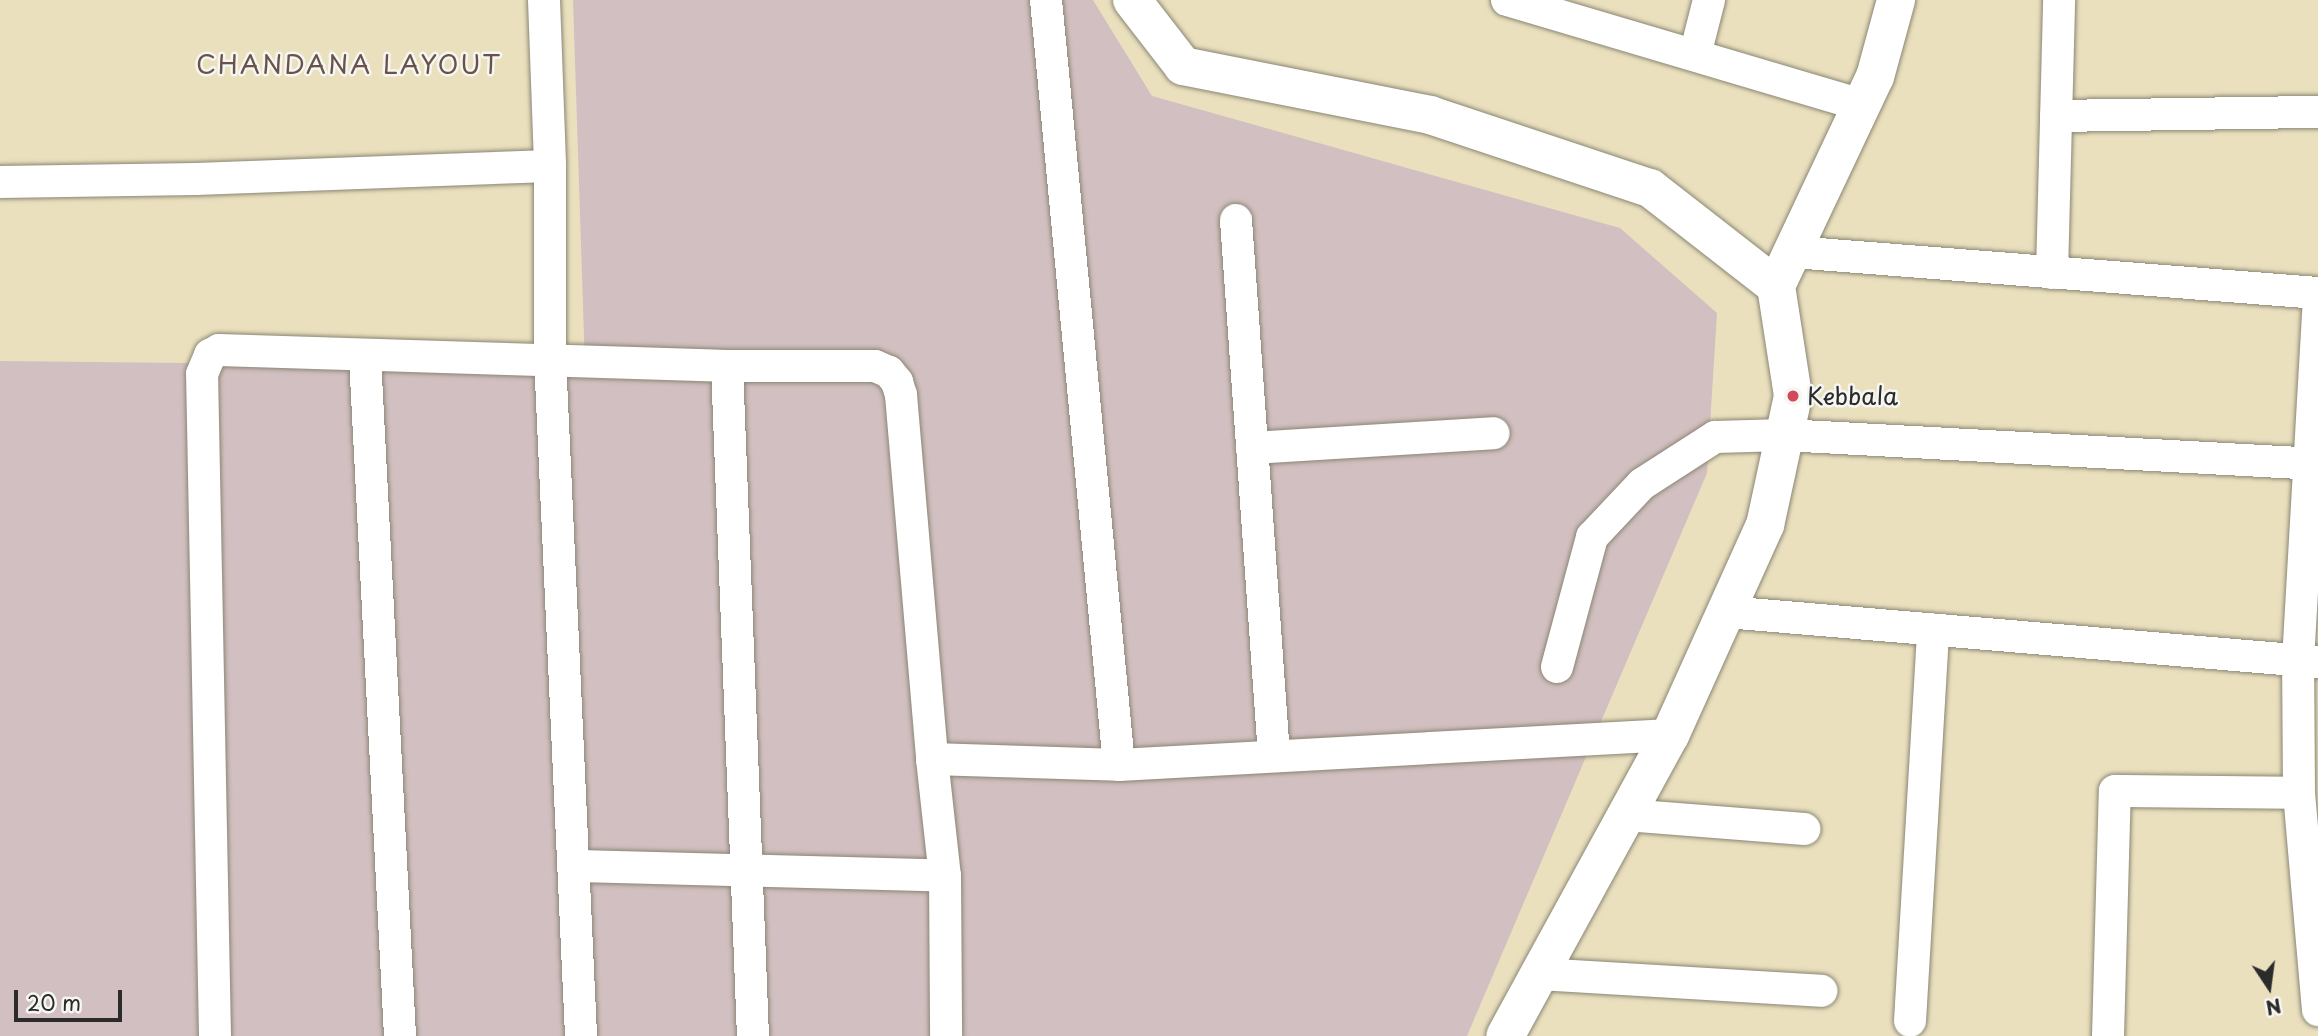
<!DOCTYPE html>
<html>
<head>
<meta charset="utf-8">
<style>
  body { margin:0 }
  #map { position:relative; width:2318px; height:1036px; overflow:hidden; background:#eae0be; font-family:"Playpen Sans",sans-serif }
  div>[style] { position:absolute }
  .industrial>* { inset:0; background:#d2bfc1 }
  .roads { filter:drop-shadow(0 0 2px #8a8674) drop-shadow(0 0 2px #8a8674) }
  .minor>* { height:32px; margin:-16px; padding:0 16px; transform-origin:16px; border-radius:16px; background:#fff }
  .tertiary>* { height:38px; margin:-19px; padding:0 19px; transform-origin:19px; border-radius:19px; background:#fff }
  .dots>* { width:19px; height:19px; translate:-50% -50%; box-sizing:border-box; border:4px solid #f6f6f2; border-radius:50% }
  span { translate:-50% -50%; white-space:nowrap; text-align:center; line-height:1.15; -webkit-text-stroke:5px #f6f6f2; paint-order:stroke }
  .poi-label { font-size:24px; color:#2b2b2b }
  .left { translate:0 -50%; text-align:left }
  .neighbourhood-label { font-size:26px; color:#695249; letter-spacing:2px }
  .north { position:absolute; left:2234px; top:952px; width:70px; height:70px; -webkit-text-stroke:5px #f6f6f2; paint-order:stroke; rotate:167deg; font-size:19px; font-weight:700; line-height:28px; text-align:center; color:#2b2b2b }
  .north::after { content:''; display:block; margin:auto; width:24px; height:32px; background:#2b2b2b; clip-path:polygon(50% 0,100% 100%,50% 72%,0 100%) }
  .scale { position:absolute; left:14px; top:990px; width:108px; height:32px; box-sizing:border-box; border:4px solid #2b2b2b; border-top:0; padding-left:9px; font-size:21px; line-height:24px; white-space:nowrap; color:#2b2b2b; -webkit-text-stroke:5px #f6f6f2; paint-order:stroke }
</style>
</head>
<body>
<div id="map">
  <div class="industrial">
    <div style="clip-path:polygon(573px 0,1093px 0,1152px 96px,1620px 228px,1717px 313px,1707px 473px,1467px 1036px,0 1036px,0 361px,585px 367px)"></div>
  </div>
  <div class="roads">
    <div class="minor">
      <div style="left:544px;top:0;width:166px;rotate:87.9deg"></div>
      <div style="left:550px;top:166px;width:192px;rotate:90deg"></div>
      <div style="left:550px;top:358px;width:679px;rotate:87.38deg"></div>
      <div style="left:1046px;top:0;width:768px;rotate:84.55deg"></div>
      <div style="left:1507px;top:0;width:370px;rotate:16.5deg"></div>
      <div style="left:1695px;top:55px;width:57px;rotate:-75.7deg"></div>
      <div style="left:2056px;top:116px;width:262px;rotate:-0.9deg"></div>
      <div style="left:0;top:182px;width:196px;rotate:-0.9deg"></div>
      <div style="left:196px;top:179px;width:354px;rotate:-2.1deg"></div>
      <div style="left:1236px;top:220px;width:536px;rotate:85.94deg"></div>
      <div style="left:1793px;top:252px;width:527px;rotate:4.47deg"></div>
      <div style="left:2052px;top:273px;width:273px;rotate:-88.5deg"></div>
      <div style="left:365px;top:357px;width:680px;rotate:87.05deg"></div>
      <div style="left:727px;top:366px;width:671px;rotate:87.78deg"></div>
      <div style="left:1252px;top:448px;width:242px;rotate:-3.5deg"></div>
      <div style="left:1726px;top:612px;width:594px;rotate:4.83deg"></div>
      <div style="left:1557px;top:667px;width:135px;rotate:-74.9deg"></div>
      <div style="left:1592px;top:537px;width:73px;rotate:-46.7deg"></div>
      <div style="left:1642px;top:484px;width:87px;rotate:-32.8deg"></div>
      <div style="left:1715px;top:437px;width:69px;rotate:-1.7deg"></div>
      <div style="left:1784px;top:435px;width:535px;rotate:3.11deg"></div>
      <div style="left:932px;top:759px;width:118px;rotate:83.7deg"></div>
      <div style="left:945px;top:876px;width:160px;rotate:89.6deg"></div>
      <div style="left:2299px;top:793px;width:218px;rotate:85deg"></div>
      <div style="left:1626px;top:815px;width:179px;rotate:4.5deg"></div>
      <div style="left:575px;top:866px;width:370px;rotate:1.5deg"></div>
      <div style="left:1538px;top:974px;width:284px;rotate:3.4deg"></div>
      <div style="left:1910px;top:1021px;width:392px;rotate:-86.6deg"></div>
      <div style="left:215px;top:1036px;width:662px;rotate:-91.12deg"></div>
      <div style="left:202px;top:374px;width:21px;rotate:-67deg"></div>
      <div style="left:210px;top:355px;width:10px;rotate:-29deg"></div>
      <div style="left:219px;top:350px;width:508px;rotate:1.8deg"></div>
      <div style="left:727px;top:366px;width:148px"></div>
      <div style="left:875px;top:366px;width:15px;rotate:23deg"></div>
      <div style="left:889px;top:372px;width:13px;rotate:51deg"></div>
      <div style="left:897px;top:382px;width:14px;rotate:73deg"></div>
      <div style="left:901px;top:395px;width:365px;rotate:85.1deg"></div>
      <div style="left:932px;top:759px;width:187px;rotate:1.8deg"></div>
      <div style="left:1119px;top:765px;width:552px;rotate:-3.12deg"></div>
      <div style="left:2108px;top:1036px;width:245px;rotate:-88.4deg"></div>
      <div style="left:2115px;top:791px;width:184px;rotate:0.6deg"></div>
      <div style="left:2299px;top:793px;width:132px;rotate:-90.4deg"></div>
      <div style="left:2298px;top:661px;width:351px;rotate:-86.7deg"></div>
    </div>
    <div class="tertiary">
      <div style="left:1132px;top:0;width:83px;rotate:52.3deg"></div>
      <div style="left:1183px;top:66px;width:252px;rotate:11.2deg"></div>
      <div style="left:1430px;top:115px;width:232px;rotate:18.4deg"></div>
      <div style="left:1650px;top:188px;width:160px;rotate:37.9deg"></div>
      <div style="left:1776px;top:286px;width:111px;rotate:81.2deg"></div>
      <div style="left:1793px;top:396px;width:132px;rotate:102.2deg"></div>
      <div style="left:1765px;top:525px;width:230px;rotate:114.3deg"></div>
      <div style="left:1670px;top:735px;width:343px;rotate:118.7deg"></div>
      <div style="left:1776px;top:286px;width:231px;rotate:-64.7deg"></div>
      <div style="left:1875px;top:77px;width:80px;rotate:-74.7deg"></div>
    </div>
  </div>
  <div class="dots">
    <div style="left:1793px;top:396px;background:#d1495b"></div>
  </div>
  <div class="poi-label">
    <span class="left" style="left:1807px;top:396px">Kebbala</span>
  </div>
  <div class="neighbourhood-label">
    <span style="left:349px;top:64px">CHANDANA LAYOUT</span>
  </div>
  <div class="north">N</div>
  <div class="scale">20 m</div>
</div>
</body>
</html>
